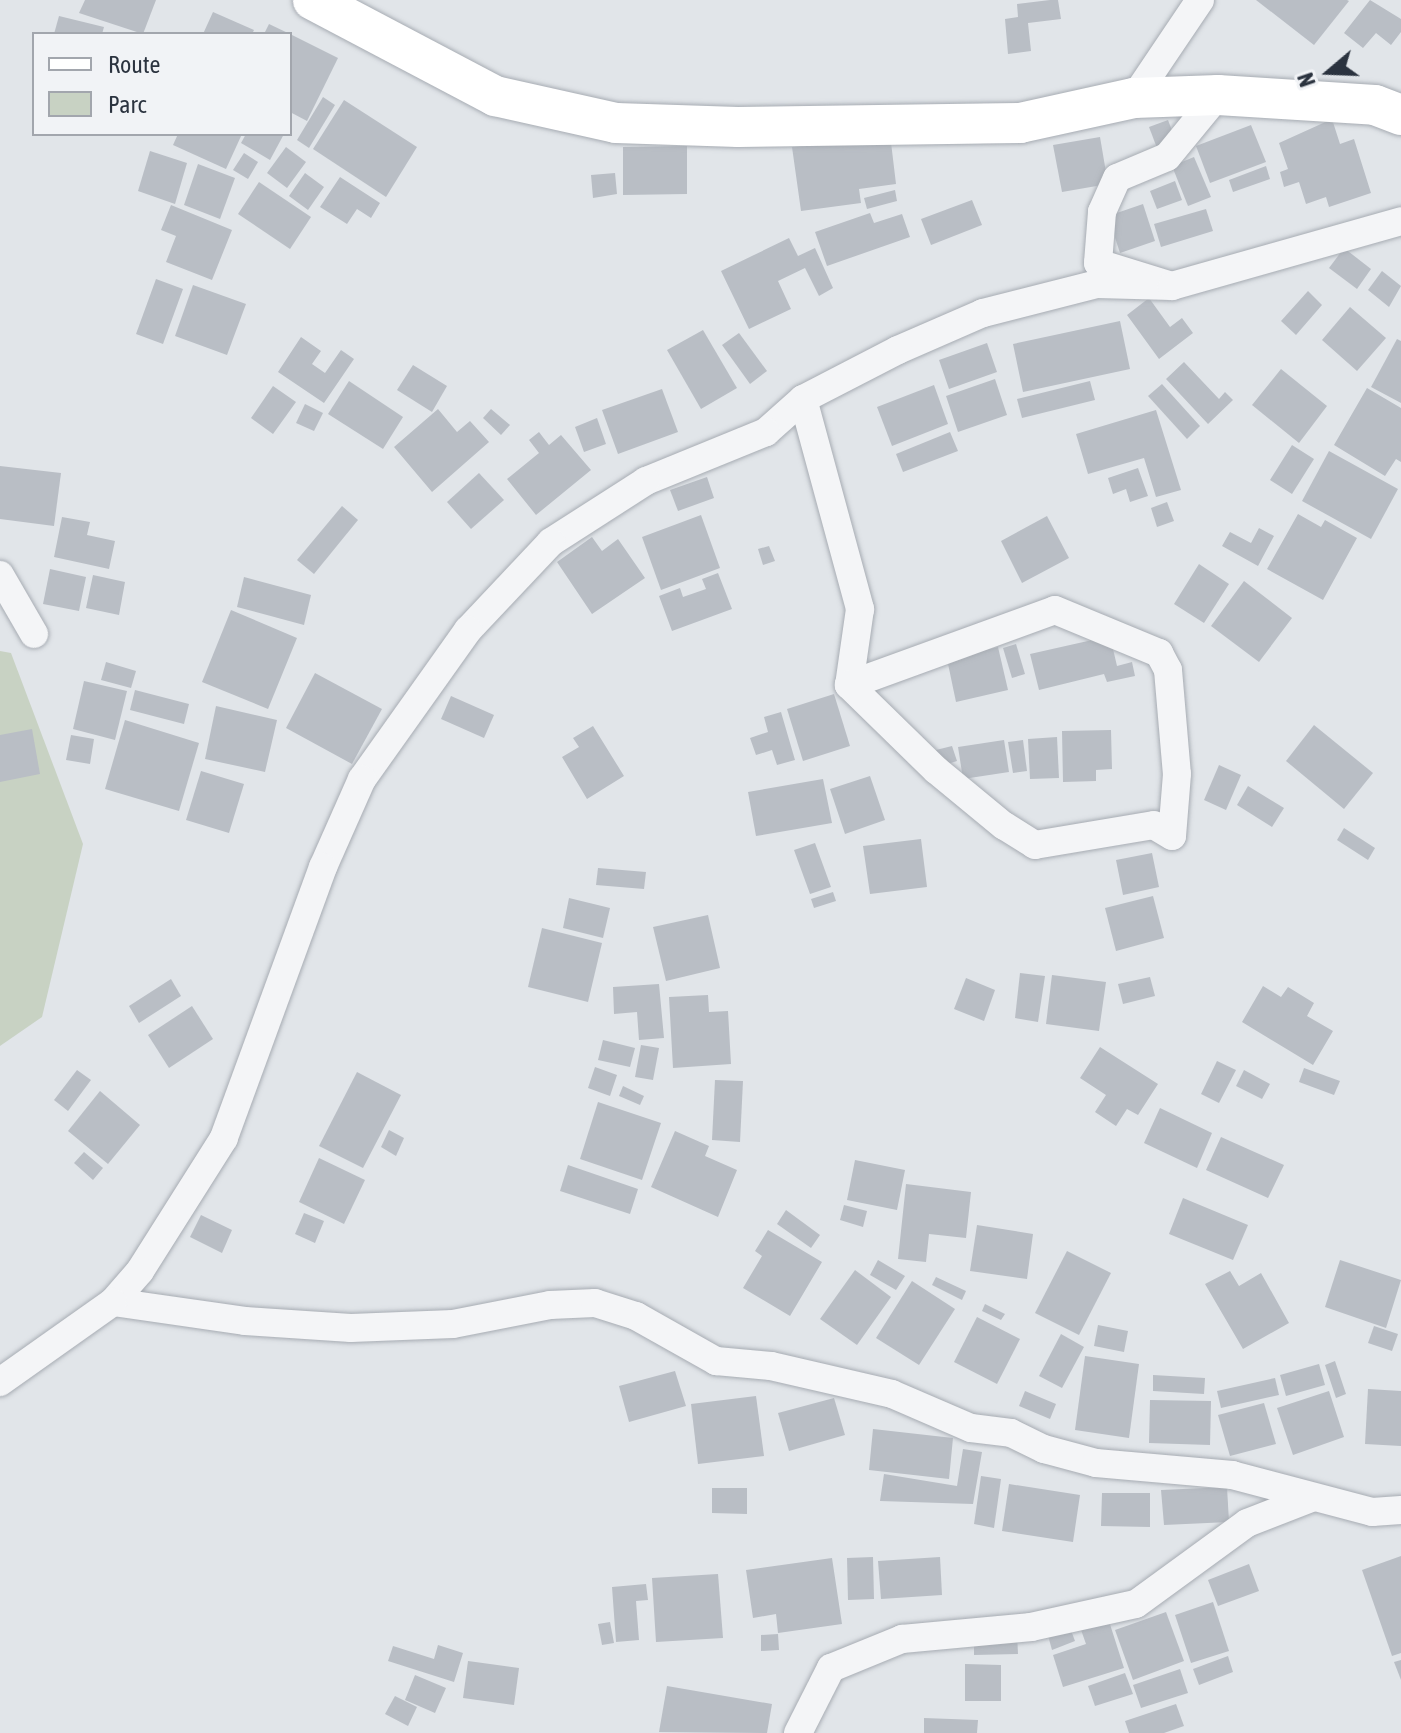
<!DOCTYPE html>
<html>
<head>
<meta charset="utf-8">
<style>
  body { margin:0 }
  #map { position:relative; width:1401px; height:1733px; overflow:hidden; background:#e1e5e9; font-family:"Asap Condensed",sans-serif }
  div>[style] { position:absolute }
  .green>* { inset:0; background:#c8d2c3 }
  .building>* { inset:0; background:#b9bec5 }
  .roads { filter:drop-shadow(0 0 2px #a7acb3) drop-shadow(0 0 2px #a7acb3) }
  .street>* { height:28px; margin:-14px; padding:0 14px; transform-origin:14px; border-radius:14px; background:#f4f5f7 }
  .secondary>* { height:40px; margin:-20px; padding:0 20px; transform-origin:20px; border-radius:20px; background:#fff }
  span { translate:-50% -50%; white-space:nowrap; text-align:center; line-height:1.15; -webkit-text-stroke:7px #f1f3f6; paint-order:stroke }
  .legend { position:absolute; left:32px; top:32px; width:260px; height:104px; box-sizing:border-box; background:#f1f3f6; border:2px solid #a2a6ad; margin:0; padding:10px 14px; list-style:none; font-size:24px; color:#2b333f }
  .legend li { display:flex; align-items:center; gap:16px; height:40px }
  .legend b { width:40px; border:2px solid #a2a6ad }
  .north { position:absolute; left:1289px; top:32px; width:80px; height:80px; -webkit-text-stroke:6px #f1f3f6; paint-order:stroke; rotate:251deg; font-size:22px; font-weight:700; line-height:32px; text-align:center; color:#2b333f }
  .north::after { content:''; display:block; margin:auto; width:28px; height:36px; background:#2b333f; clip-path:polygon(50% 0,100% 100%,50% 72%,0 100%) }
</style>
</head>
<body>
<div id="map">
  <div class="green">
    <div style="clip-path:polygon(0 651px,11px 653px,83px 844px,42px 1017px,0 1046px)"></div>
  </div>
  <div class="building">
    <div style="clip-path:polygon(85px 0,156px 0,143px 34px,79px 13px)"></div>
    <div style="clip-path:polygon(1050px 0,1058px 0,1061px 19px,1028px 23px,1031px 51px,1008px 54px,1005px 19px,1018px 17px,1017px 4px)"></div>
    <div style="clip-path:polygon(1256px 0,1347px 0,1349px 1px,1314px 45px)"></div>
    <div style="clip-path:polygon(1370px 0,1401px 19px,1401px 32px,1391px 45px,1376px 33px,1363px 48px,1344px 33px)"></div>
    <div style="clip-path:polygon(213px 12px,254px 30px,252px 34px,203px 34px)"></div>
    <div style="clip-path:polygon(59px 16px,104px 27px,102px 34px,54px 34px)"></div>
    <div style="clip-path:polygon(269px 24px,290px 34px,264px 34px)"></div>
    <div style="clip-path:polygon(290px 34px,338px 58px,307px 121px,290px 112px)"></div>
    <div style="clip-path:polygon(323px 97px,335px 105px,309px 148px,297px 140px)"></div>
    <div style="clip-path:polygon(344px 100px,417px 147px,386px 197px,313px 149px)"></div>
    <div style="clip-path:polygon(1332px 119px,1340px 144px,1354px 139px,1371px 193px,1329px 207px,1326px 197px,1306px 204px,1299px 182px,1284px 187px,1280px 172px,1288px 169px,1279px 143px)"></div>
    <div style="clip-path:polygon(1168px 120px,1176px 141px,1157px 148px,1149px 127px)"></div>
    <div style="clip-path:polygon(1251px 125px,1266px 162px,1210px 183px,1196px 146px)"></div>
    <div style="clip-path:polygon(178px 134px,242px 134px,226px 169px,173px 145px)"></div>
    <div style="clip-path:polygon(246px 134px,284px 134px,270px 160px,241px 143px)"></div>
    <div style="clip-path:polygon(890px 134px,896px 184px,859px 189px,861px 203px,801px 211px,792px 147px)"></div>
    <div style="clip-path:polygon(1100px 137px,1108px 184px,1062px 192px,1053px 145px)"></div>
    <div style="clip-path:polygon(687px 146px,687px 194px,623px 195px,623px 147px)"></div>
    <div style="clip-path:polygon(286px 147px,306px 162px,287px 188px,267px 173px)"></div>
    <div style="clip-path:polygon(150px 151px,187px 163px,175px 204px,138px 191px)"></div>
    <div style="clip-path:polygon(244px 153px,258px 162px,248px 179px,233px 170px)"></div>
    <div style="clip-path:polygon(1194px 157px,1211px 197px,1188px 206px,1172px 166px)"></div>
    <div style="clip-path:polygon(198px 164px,235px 178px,220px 219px,184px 205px)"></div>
    <div style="clip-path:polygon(1266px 166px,1270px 179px,1233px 192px,1229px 180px)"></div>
    <div style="clip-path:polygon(305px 173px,324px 187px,308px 210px,289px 196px)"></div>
    <div style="clip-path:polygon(615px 173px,617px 194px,593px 198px,591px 175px)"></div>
    <div style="clip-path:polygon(340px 177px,380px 203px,371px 218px,357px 209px,347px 224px,320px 207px)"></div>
    <div style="clip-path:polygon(1175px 181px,1182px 200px,1157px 209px,1150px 191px)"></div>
    <div style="clip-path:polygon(259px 182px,311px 217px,290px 249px,238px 214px)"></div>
    <div style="clip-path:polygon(895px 190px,897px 201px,867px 209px,864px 198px)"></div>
    <div style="clip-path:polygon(972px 200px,982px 225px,931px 245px,921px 219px)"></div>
    <div style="clip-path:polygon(1143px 204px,1155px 241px,1120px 253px,1108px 216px)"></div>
    <div style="clip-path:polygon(171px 205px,232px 230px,212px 280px,166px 262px,176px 236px,161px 230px)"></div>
    <div style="clip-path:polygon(1206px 209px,1213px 231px,1161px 247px,1154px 224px)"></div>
    <div style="clip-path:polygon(870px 213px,874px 223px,902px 214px,910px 237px,827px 266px,815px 232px)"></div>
    <div style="clip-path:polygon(789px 238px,798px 256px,815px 248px,833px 288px,819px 296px,805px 268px,778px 281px,791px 309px,749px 329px,721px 271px)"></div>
    <div style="clip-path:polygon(1344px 248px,1371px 269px,1357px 289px,1329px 268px)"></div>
    <div style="clip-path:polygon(1382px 271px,1401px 286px,1389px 307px,1368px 290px)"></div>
    <div style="clip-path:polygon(156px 279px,183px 289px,163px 344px,136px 334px)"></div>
    <div style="clip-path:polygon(193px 285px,246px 304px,227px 355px,175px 336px)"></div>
    <div style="clip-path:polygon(1308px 291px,1322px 305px,1296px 335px,1281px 321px)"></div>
    <div style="clip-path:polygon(1149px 298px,1170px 327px,1182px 318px,1193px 333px,1159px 359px,1127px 315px)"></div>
    <div style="clip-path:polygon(1350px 307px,1386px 338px,1357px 371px,1322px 340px)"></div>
    <div style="clip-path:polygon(1120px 321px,1130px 369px,1023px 392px,1013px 344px)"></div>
    <div style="clip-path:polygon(703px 330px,737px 388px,701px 409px,667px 350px)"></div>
    <div style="clip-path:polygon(739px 333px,767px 371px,750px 384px,722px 345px)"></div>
    <div style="clip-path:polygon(301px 337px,321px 351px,312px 364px,325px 373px,341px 350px,354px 359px,324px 403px,278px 372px)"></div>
    <div style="clip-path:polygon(1397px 339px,1401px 341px,1401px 403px,1371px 387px)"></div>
    <div style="clip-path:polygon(987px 343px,997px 372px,949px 389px,939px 360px)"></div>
    <div style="clip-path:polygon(1184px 362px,1219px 399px,1225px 392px,1233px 400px,1208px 424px,1166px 379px)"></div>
    <div style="clip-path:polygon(413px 365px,447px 386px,432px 412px,397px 390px)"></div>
    <div style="clip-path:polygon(1281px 369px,1327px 406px,1299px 443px,1252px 405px)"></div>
    <div style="clip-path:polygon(995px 379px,1007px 415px,958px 432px,946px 396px)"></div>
    <div style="clip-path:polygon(349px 381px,403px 417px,383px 449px,328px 414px)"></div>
    <div style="clip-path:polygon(1090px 381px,1095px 400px,1022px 418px,1017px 399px)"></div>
    <div style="clip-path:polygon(1162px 384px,1200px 426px,1187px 439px,1148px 396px)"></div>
    <div style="clip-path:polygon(934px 385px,948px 424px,892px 446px,877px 407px)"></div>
    <div style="clip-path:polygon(273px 386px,296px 402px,273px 434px,251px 418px)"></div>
    <div style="clip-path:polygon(1367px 388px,1401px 408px,1401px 462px,1396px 459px,1385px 476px,1334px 445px)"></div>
    <div style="clip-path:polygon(662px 389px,678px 432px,618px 454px,602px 410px)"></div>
    <div style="clip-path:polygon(305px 404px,323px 413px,314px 431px,296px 423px)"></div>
    <div style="clip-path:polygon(438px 409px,457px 432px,470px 421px,489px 442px,432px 492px,394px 447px)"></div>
    <div style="clip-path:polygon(491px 409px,510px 425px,501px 435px,483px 418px)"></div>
    <div style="clip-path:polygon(1156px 410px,1181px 490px,1156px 497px,1144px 458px,1088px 474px,1076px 434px)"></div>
    <div style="clip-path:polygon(597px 418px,606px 444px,584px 452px,575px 427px)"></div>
    <div style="clip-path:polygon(539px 432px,549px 445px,561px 435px,591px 470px,536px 515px,507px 479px,539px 453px,529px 440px)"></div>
    <div style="clip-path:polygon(950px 432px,958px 451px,903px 472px,896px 454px)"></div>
    <div style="clip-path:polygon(1292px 445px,1314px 459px,1292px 494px,1270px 480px)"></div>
    <div style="clip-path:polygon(1329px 451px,1398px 489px,1371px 539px,1302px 501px)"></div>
    <div style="clip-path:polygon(0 466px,61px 473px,54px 526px,0 519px)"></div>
    <div style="clip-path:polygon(1138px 468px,1148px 496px,1130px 502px,1126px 489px,1113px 494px,1108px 478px)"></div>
    <div style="clip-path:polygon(479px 473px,504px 500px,471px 529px,447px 502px)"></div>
    <div style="clip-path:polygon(707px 477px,714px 498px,678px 511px,670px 490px)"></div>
    <div style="clip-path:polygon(1167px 502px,1174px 521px,1157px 527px,1151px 508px)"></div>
    <div style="clip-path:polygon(342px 506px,358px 520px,314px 574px,297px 560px)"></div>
    <div style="clip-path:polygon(1298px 514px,1321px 527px,1325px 520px,1357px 538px,1323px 600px,1267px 569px)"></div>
    <div style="clip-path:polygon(701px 515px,720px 568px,661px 590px,642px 537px)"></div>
    <div style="clip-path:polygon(1047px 516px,1069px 558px,1022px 583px,1001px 541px)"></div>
    <div style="clip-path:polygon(62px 517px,90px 522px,87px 535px,115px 541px,109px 569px,54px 557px)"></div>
    <div style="clip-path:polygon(1259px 528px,1274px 536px,1258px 566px,1222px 546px,1230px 532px,1251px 543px)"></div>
    <div style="clip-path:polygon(592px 537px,602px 551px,618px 539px,645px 578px,592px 614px,557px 562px)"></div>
    <div style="clip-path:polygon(769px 546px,775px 561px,763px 565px,758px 549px)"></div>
    <div style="clip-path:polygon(1199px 564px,1229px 584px,1204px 623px,1174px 604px)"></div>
    <div style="clip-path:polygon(50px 569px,86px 577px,79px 611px,43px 604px)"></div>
    <div style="clip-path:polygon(718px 573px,732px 609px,672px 631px,659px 596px,680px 588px,683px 597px,706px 589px,702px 579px)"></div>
    <div style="clip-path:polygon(93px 575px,125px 582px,119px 615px,86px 608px)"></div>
    <div style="clip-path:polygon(244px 577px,311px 595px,304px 625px,237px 607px)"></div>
    <div style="clip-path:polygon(1244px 581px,1292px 618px,1259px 662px,1211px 626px)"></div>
    <div style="clip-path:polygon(231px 610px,297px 638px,268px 709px,202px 682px)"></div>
    <div style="clip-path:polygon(1110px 636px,1117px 666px,1132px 662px,1135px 676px,1107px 682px,1104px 674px,1039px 690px,1030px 654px)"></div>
    <div style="clip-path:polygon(1016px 644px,1025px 674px,1012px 678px,1003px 648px)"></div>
    <div style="clip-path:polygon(998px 647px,1008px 690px,956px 702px,947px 659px)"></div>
    <div style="clip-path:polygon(106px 662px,136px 671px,131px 688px,101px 680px)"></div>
    <div style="clip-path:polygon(315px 673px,382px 709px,352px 764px,286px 728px)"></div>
    <div style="clip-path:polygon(84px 681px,127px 691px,115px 740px,73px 729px)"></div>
    <div style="clip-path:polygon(135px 690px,189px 704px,184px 724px,130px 710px)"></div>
    <div style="clip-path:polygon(834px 694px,850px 746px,803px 761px,787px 709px)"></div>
    <div style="clip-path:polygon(451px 696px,494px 715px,484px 738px,441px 719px)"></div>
    <div style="clip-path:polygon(216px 706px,277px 720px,265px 772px,205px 759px)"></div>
    <div style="clip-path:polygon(781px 712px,795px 760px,777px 765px,772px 750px,756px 755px,750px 738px,768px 732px,764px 717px)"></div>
    <div style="clip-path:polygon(125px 720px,199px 743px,179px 811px,105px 789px)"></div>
    <div style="clip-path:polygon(1314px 725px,1373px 773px,1344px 809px,1286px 761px)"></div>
    <div style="clip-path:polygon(593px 726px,624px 776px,587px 799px,562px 757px,579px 747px,573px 738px)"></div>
    <div style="clip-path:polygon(32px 729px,40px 774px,0 782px,0 735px)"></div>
    <div style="clip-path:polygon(1111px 730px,1112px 769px,1096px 770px,1096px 781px,1063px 782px,1062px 731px)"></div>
    <div style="clip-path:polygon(71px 735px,94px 739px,90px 764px,66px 760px)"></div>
    <div style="clip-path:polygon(1057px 737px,1059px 778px,1030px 779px,1028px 739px)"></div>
    <div style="clip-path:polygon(1004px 740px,1009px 772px,963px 779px,958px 747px)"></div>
    <div style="clip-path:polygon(1023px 740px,1027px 771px,1013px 773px,1008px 742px)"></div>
    <div style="clip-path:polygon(952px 746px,957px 761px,941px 766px,936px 750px)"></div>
    <div style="clip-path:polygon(1219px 765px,1241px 775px,1226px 810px,1204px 800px)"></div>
    <div style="clip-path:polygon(201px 771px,244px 784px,229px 833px,186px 820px)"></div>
    <div style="clip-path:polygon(870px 776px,885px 820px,845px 834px,830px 789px)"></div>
    <div style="clip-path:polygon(823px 779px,832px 823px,756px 836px,748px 792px)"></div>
    <div style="clip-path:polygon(1248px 786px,1284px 808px,1272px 827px,1237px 805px)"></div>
    <div style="clip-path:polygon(1344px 828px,1375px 848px,1368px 860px,1337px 840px)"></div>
    <div style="clip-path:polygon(921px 839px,927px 887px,870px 894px,863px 846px)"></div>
    <div style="clip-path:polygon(815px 843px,831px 887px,810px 894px,794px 850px)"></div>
    <div style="clip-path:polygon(1152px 853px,1159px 887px,1123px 895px,1116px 860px)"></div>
    <div style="clip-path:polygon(598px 868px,646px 872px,644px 889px,596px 885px)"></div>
    <div style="clip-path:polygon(833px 892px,836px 901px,814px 908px,811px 899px)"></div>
    <div style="clip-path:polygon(1153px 896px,1164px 938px,1116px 951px,1105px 908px)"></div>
    <div style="clip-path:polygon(569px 898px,610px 908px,603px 938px,563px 928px)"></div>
    <div style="clip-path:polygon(708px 915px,720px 968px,666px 981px,653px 927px)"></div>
    <div style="clip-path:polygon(542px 928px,602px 943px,588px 1002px,528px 987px)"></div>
    <div style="clip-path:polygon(1020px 973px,1045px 976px,1038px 1022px,1015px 1018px)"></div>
    <div style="clip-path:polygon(1052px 975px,1106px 982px,1099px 1031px,1046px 1024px)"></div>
    <div style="clip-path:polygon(1150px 977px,1155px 996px,1123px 1004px,1118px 984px)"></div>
    <div style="clip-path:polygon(966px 978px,995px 990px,984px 1021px,954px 1009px)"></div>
    <div style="clip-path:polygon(171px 979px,181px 996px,139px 1023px,129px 1006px)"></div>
    <div style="clip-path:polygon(659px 984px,664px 1038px,639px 1040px,637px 1012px,614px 1014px,613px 987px)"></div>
    <div style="clip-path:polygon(1263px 986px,1281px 997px,1288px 987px,1314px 1003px,1307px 1016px,1333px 1031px,1313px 1065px,1242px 1022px)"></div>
    <div style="clip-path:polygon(708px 995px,709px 1012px,728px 1011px,731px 1064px,673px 1068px,669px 997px)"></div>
    <div style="clip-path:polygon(192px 1006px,213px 1039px,169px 1068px,148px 1035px)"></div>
    <div style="clip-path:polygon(603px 1040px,635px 1048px,630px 1067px,598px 1060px)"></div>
    <div style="clip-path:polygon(641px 1045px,659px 1048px,653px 1080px,635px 1077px)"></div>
    <div style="clip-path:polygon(1100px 1047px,1158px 1084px,1138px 1115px,1127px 1109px,1116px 1126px,1095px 1112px,1106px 1095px,1080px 1078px)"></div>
    <div style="clip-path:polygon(1217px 1061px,1236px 1070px,1219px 1103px,1201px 1094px)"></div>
    <div style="clip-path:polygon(595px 1067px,617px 1075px,610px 1096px,588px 1088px)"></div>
    <div style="clip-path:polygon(1304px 1068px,1340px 1081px,1334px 1095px,1299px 1082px)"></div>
    <div style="clip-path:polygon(77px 1070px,91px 1080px,68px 1111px,54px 1100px)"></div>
    <div style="clip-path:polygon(1244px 1070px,1270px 1084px,1262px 1099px,1236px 1086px)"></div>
    <div style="clip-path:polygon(357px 1072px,401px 1095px,363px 1168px,319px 1146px)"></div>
    <div style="clip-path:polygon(715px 1080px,743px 1081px,740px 1142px,712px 1140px)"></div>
    <div style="clip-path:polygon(623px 1086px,644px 1096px,640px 1105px,619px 1096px)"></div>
    <div style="clip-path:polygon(100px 1091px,140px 1125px,108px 1164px,68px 1131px)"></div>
    <div style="clip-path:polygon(598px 1102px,661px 1123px,642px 1180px,580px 1159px)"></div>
    <div style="clip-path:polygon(1160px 1108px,1212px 1133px,1197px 1168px,1144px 1143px)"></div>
    <div style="clip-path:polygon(389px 1130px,404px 1138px,396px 1156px,381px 1147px)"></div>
    <div style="clip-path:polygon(675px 1131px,709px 1146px,705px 1156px,737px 1170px,718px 1217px,651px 1187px)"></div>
    <div style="clip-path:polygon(1221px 1137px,1284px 1165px,1268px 1198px,1206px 1170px)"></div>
    <div style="clip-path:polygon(84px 1152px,103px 1168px,93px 1180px,74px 1163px)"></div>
    <div style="clip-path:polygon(319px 1158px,365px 1180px,344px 1224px,299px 1202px)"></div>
    <div style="clip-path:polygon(855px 1160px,905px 1170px,897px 1210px,847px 1200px)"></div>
    <div style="clip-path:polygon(568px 1165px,638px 1189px,630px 1214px,560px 1191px)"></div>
    <div style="clip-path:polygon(906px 1184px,971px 1192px,966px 1238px,929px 1234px,926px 1262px,898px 1259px)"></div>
    <div style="clip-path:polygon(1183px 1198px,1248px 1225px,1233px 1260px,1169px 1234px)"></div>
    <div style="clip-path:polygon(844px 1205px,867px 1211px,863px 1227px,840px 1220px)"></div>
    <div style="clip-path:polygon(786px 1210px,820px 1235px,811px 1248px,777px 1224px)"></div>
    <div style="clip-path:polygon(304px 1213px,324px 1221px,315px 1243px,295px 1234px)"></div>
    <div style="clip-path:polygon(201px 1215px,232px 1230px,222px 1253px,190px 1237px)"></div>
    <div style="clip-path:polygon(977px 1225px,1033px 1234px,1027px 1279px,970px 1271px)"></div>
    <div style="clip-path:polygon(768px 1230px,822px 1262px,790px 1316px,743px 1288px,762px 1256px,755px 1251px)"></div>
    <div style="clip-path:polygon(1067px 1251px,1111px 1273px,1079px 1335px,1035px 1313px)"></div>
    <div style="clip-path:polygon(878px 1260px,905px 1276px,896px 1290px,870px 1275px)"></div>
    <div style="clip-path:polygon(1340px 1260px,1401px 1280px,1386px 1328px,1325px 1307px)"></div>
    <div style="clip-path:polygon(855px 1270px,891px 1297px,857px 1345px,820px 1319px)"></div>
    <div style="clip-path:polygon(1230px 1271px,1239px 1286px,1261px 1273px,1289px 1323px,1243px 1349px,1205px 1284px)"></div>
    <div style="clip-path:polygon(936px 1277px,966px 1291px,962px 1300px,932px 1285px)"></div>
    <div style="clip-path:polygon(912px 1281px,955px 1309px,919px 1365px,876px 1338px)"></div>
    <div style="clip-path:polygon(985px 1304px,1005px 1314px,1001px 1320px,982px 1311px)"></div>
    <div style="clip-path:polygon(977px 1317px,1020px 1339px,997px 1384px,954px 1362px)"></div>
    <div style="clip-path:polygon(1098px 1325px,1128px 1331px,1124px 1352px,1094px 1346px)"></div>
    <div style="clip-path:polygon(1374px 1326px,1398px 1334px,1392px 1351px,1368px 1343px)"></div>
    <div style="clip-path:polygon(1061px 1334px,1084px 1347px,1062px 1388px,1039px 1376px)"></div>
    <div style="clip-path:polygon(1085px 1356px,1139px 1364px,1129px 1438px,1075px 1430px)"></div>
    <div style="clip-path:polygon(1335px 1361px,1346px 1394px,1336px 1398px,1325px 1365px)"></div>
    <div style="clip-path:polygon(1319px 1364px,1325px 1385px,1286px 1396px,1280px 1375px)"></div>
    <div style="clip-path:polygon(675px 1371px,686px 1406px,629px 1422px,619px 1386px)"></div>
    <div style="clip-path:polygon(1153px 1375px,1205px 1378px,1204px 1394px,1153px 1391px)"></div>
    <div style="clip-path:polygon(1275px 1378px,1279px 1395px,1221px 1408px,1217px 1391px)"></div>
    <div style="clip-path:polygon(1368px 1389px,1401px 1391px,1401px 1446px,1365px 1444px)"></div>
    <div style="clip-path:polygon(1025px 1391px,1056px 1404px,1050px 1419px,1019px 1406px)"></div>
    <div style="clip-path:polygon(1329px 1391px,1344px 1437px,1293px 1455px,1277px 1408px)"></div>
    <div style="clip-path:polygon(756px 1396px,764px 1456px,698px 1464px,691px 1404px)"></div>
    <div style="clip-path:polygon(834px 1398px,845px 1435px,789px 1451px,778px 1413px)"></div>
    <div style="clip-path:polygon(1150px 1400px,1211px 1401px,1210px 1445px,1149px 1443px)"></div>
    <div style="clip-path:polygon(1264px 1403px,1276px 1444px,1230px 1456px,1218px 1415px)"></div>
    <div style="clip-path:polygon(873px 1429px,953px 1438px,949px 1479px,869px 1470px)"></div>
    <div style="clip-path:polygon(963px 1449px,982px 1452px,973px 1504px,880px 1501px,884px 1474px,957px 1486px)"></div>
    <div style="clip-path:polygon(981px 1476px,1001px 1479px,994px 1528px,974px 1524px)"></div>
    <div style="clip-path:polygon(1009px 1484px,1080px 1495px,1073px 1542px,1002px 1531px)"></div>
    <div style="clip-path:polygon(1227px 1487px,1229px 1522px,1164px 1525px,1161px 1490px)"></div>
    <div style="clip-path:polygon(712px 1488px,747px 1488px,747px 1514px,712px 1513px)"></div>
    <div style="clip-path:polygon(1102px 1493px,1150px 1493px,1150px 1527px,1101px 1526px)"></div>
    <div style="clip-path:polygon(1401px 1556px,1401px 1653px,1392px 1656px,1362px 1570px)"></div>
    <div style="clip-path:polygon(873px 1557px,874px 1599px,848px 1600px,847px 1558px)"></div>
    <div style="clip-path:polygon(940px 1557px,942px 1595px,881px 1599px,878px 1561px)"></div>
    <div style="clip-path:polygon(832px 1558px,842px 1624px,778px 1633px,776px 1614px,753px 1618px,746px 1570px)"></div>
    <div style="clip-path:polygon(1249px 1564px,1259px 1591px,1218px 1606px,1208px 1580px)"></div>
    <div style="clip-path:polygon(718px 1574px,723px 1638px,656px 1642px,652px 1578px)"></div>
    <div style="clip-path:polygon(646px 1584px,648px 1600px,636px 1601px,639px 1640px,616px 1642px,612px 1587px)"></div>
    <div style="clip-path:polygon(1213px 1602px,1229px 1651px,1191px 1663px,1175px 1615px)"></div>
    <div style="clip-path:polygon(1166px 1612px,1184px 1661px,1133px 1680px,1115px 1630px)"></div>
    <div style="clip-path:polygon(1108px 1618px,1124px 1668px,1063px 1687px,1053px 1655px,1086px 1644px,1080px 1627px)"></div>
    <div style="clip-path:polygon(610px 1622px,614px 1643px,602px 1645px,598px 1624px)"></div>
    <div style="clip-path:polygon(1069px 1625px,1075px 1641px,1052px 1650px,1047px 1632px)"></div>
    <div style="clip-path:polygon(1017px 1633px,1018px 1654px,974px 1655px,974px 1634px)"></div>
    <div style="clip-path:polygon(778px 1634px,779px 1650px,761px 1651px,761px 1635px)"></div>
    <div style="clip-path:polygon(438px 1645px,463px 1653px,454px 1682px,388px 1661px,393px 1646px,434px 1659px)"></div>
    <div style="clip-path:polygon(1228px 1656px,1233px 1672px,1199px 1685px,1193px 1669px)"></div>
    <div style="clip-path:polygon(1401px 1660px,1401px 1680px,1394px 1662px)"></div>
    <div style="clip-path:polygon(468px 1661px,519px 1668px,514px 1705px,463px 1698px)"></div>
    <div style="clip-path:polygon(965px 1664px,1001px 1665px,1001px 1701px,965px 1701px)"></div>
    <div style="clip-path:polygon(1180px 1669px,1188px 1693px,1141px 1708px,1133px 1685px)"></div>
    <div style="clip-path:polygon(1125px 1673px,1133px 1694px,1095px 1706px,1088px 1686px)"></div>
    <div style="clip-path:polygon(415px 1675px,446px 1688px,435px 1713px,405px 1700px)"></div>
    <div style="clip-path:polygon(667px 1686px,772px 1704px,767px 1733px,659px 1732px)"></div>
    <div style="clip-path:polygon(395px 1696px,417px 1707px,408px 1726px,385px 1714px)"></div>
    <div style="clip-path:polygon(1176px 1704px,1184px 1726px,1164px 1733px,1129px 1733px,1125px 1721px)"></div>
    <div style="clip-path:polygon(924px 1718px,978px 1720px,977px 1733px,924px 1733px)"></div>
  </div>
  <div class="roads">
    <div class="street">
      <div style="left:1218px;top:95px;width:80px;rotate:129.4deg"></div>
      <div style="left:1167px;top:157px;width:54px;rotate:157.2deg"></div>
      <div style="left:1117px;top:178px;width:37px;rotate:114deg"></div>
      <div style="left:1102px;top:212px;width:51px;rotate:94.5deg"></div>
      <div style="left:1098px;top:263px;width:77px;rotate:17.3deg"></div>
      <div style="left:1172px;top:286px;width:75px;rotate:-178.5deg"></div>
      <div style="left:1097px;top:284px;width:118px;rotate:165.7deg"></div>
      <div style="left:983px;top:313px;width:93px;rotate:156.5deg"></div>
      <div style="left:898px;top:350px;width:107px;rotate:152.7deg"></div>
      <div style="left:803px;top:399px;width:50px;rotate:138.3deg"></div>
      <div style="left:766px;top:432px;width:130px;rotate:157.8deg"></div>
      <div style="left:646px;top:481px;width:113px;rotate:147.3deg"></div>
      <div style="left:551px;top:542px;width:121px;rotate:133.3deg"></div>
      <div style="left:468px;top:630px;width:183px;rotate:125.4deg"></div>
      <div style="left:362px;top:779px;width:96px;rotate:113.9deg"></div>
      <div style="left:323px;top:867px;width:289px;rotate:110.1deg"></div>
      <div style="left:224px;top:1138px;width:157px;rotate:122.3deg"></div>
      <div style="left:140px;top:1271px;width:41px;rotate:131.1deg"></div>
      <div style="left:113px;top:1302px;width:133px;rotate:8.2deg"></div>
      <div style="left:245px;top:1321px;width:106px;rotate:3.8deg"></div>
      <div style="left:351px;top:1328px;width:102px;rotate:-2.2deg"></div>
      <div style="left:453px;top:1324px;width:99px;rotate:-11.1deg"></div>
      <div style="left:550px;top:1305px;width:45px;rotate:-2.5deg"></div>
      <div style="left:595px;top:1303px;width:43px;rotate:17.6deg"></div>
      <div style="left:636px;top:1316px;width:92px;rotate:29.4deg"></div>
      <div style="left:716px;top:1361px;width:55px;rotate:5.2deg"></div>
      <div style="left:771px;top:1366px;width:124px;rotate:13deg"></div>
      <div style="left:892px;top:1394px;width:86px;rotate:23.3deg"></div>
      <div style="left:971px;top:1428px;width:40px;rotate:7.1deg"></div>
      <div style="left:1011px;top:1433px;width:37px;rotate:26deg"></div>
      <div style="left:1044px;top:1449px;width:54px;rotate:15.1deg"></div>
      <div style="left:1096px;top:1463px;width:137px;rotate:5deg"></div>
      <div style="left:1232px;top:1475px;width:145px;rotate:14.8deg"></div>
      <div style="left:1372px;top:1512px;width:29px;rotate:-4deg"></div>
      <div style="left:1134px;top:98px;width:118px;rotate:-56deg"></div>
      <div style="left:1172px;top:286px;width:238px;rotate:-15.8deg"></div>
      <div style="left:803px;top:399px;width:218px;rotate:74.8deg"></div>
      <div style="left:860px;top:609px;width:77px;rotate:98.2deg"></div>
      <div style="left:0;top:575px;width:68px;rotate:60deg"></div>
      <div style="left:1055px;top:610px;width:113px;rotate:22.5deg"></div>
      <div style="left:1159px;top:653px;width:19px;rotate:62deg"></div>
      <div style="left:1168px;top:670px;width:104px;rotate:85.1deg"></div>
      <div style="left:1177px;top:774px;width:62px;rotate:94.6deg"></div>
      <div style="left:1172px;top:836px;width:21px;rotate:-149deg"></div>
      <div style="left:1154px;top:825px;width:121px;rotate:170.5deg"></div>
      <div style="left:1035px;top:845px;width:36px;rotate:-148deg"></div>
      <div style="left:1004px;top:826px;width:88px;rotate:-140.5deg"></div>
      <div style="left:936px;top:770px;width:122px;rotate:-135.7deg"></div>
      <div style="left:849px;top:685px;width:219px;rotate:-20deg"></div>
      <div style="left:0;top:1382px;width:138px;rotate:-35.3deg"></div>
      <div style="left:798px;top:1733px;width:73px;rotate:-63.1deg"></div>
      <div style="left:831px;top:1668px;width:77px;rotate:-22.2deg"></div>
      <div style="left:902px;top:1639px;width:130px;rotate:-5.3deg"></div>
      <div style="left:1031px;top:1627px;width:107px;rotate:-12.4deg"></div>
      <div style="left:1136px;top:1604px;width:137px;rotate:-36.1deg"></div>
      <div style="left:1247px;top:1523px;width:69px;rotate:-21.3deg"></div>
    </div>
    <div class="secondary">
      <div style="left:313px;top:0;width:206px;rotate:27.8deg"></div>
      <div style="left:495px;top:96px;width:124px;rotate:12.6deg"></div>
      <div style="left:616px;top:123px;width:122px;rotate:1.9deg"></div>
      <div style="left:738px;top:127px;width:282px;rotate:-0.8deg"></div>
      <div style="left:1020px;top:123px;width:117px;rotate:-12.4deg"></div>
      <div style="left:1134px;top:98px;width:84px;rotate:-2deg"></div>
      <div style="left:1218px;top:95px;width:157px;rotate:3.6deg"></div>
      <div style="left:1375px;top:105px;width:28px;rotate:21deg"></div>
    </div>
  </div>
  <ul class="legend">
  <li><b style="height:10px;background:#fff"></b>Route</li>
  <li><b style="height:22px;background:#c8d2c3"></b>Parc</li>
  </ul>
  <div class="north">N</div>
</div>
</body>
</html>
